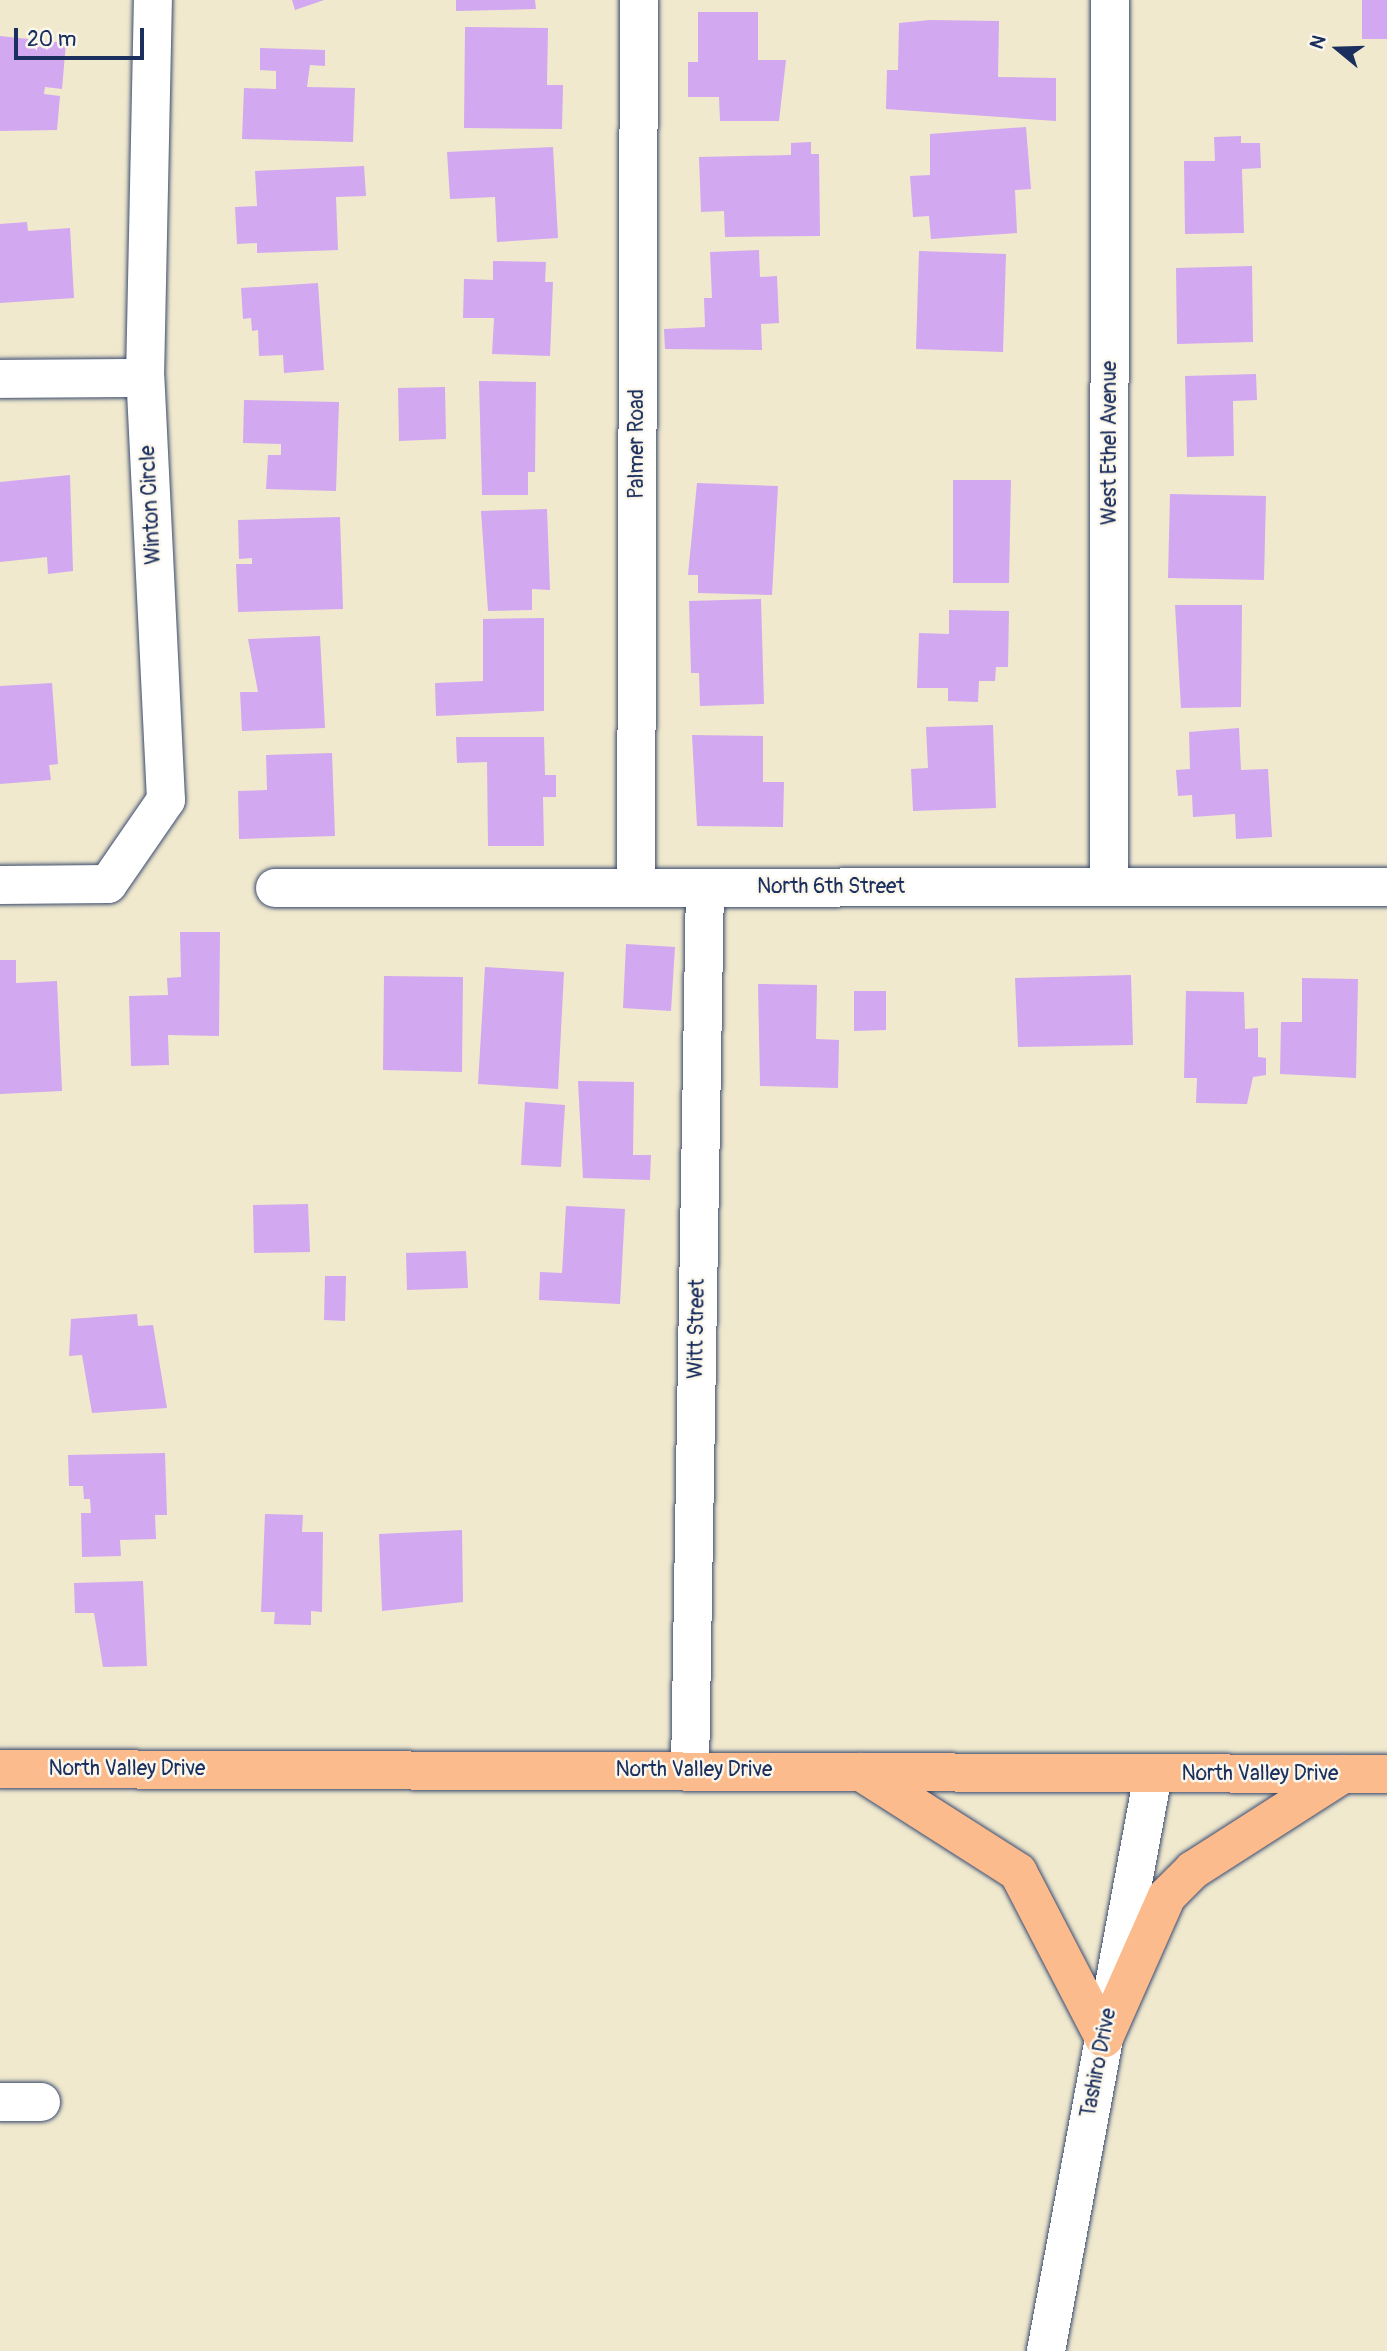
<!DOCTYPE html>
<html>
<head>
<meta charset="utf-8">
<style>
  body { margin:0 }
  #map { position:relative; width:1387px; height:2351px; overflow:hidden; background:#f0e9ce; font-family:Pangolin,sans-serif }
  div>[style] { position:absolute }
  .building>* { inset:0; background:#d2a8f0 }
  .roads { filter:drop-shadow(0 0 2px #3b4b6f) drop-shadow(0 0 2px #3b4b6f) }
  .minor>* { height:38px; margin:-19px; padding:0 19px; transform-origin:19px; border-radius:19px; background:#fff }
  .tertiary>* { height:38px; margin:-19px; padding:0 19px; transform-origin:19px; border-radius:19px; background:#fff }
  .primary>* { height:38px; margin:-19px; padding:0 19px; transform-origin:19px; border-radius:19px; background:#fbbb8d }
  span { translate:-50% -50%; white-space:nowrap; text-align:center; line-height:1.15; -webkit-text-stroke:5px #fbf7ec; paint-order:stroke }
  .street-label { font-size:21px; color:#1b2f5e }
  .north { position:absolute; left:1303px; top:14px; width:70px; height:70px; -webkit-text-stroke:5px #fbf7ec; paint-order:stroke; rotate:289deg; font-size:19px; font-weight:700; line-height:28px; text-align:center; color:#1b2f5e }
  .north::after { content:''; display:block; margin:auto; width:24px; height:32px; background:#1b2f5e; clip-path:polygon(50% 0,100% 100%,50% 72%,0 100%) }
  .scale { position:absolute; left:14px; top:28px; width:130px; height:32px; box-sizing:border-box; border:4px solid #1b2f5e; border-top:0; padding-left:9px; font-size:21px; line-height:24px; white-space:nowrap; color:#1b2f5e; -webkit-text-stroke:5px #fbf7ec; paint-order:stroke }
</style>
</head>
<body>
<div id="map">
  <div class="building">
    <div style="clip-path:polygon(292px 0,324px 0,295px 10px)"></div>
    <div style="clip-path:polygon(456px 0,535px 0,536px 9px,456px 11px)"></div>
    <div style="clip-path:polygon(1362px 0,1387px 0,1387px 39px,1362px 39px)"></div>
    <div style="clip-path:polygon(698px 12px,758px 12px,758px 60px,786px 60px,779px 121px,720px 121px,719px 97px,688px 97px,688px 62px,698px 62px)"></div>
    <div style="clip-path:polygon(930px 20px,999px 21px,998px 77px,1056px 78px,1056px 121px,886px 109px,887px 70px,898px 70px,899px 23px)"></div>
    <div style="clip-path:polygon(465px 27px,548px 28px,547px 85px,563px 85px,562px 129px,464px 128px)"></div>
    <div style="clip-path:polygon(0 36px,66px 43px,62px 89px,45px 87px,44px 94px,60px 96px,57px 130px,0 131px)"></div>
    <div style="clip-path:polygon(260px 48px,325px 50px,325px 66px,310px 65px,307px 87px,355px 88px,353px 142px,242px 139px,244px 88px,276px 89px,276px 71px,260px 70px)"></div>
    <div style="clip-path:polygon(1026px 127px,1031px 189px,1015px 190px,1017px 233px,931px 239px,929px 216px,913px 217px,910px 176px,930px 175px,930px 134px)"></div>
    <div style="clip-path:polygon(1241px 136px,1241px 143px,1260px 143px,1261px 168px,1242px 169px,1244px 233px,1185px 234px,1184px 161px,1215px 161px,1214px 137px)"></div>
    <div style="clip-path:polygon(811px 142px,811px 154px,819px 154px,820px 236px,725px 237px,724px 211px,701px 212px,699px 157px,791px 155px,791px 143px)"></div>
    <div style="clip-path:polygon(553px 147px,558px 238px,497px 242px,495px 197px,450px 199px,447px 152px)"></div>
    <div style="clip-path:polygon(364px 166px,366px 196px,336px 197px,338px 250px,257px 253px,257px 243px,237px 244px,235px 207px,257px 206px,255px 171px)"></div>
    <div style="clip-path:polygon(27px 222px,28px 231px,70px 228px,74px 298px,0 303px,0 224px)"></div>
    <div style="clip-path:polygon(759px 250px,760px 277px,777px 276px,779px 323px,761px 324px,762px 350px,665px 349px,664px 329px,705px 327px,704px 298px,712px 298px,710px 252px)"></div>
    <div style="clip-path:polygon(919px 251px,1006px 254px,1003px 352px,916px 349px)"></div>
    <div style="clip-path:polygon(493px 261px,546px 262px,545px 282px,553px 282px,550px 356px,492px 354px,494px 318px,463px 318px,464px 279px,493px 280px)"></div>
    <div style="clip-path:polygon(1252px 266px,1253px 342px,1177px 344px,1176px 268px)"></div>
    <div style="clip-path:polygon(318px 283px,324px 370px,284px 373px,283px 355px,259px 356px,258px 330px,252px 331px,251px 318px,243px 319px,241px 288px)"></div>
    <div style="clip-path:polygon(1256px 374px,1257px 400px,1233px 401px,1234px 456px,1187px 457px,1185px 376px)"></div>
    <div style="clip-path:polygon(479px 381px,536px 382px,535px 472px,528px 472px,528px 495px,482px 495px)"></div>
    <div style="clip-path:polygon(445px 387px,446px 439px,399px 441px,398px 388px)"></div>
    <div style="clip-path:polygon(244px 400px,339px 402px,336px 491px,266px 489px,268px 455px,281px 455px,281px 444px,243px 443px)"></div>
    <div style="clip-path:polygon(70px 475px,73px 571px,48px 574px,47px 557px,0 562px,0 482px)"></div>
    <div style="clip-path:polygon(953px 480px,1011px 480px,1009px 583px,953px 583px)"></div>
    <div style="clip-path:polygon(697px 483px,778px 486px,772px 595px,698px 593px,698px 575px,688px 575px)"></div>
    <div style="clip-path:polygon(1170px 494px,1266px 496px,1264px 580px,1168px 578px)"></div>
    <div style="clip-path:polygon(547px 509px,550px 590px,532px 589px,532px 610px,488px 611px,481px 511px)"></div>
    <div style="clip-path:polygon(340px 517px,343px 609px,238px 612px,236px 564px,252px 564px,252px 558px,239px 559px,238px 520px)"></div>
    <div style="clip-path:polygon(761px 599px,764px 704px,700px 706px,699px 673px,691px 673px,689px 601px)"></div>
    <div style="clip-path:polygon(1175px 605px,1242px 605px,1241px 707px,1181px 708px)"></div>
    <div style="clip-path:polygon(949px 610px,1009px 611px,1008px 667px,996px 667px,995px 681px,979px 681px,978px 702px,948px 701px,948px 688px,917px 688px,919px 633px,949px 634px)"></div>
    <div style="clip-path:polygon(544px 618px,544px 711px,436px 716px,435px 683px,483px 681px,483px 619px)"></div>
    <div style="clip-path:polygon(320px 636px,325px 728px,242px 731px,240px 692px,258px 692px,248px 639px)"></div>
    <div style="clip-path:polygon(52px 683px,58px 764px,49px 765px,51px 780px,0 784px,0 686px)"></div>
    <div style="clip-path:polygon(993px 725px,996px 808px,913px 811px,911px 769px,928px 768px,926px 727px)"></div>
    <div style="clip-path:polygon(1239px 728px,1241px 770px,1268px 769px,1272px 837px,1236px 839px,1235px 814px,1193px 817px,1192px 795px,1178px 796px,1176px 770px,1190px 769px,1189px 732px)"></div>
    <div style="clip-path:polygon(692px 735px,763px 736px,763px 782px,784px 782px,783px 827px,697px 826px)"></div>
    <div style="clip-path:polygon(456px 737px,544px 737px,545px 775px,556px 775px,556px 797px,543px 797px,544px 846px,488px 846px,487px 762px,457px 763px)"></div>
    <div style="clip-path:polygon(332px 753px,335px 836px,239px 839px,238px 791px,267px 790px,266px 755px)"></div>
    <div style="clip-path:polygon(180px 932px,220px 932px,219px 1036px,168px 1035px,169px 1065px,131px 1066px,129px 996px,168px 995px,167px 978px,181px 977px)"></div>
    <div style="clip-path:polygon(626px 944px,675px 947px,671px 1011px,623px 1008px)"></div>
    <div style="clip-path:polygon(0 960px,16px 960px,16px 983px,57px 981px,62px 1091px,0 1094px)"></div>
    <div style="clip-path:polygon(485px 967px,564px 972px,558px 1089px,478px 1084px)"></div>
    <div style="clip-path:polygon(1131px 975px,1133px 1045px,1018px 1047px,1015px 978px)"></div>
    <div style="clip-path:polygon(384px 976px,463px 977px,462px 1072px,383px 1070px)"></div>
    <div style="clip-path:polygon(1302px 978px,1358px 979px,1356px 1078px,1280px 1074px,1281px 1022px,1302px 1022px)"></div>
    <div style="clip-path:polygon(758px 984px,817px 985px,816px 1039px,839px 1040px,838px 1088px,760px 1086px)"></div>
    <div style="clip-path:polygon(854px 991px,886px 991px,886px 1030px,854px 1031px)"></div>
    <div style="clip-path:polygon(1186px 991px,1244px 992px,1245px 1029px,1258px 1028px,1258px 1057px,1266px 1058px,1266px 1075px,1253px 1077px,1247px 1104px,1196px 1103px,1197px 1078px,1184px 1078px)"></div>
    <div style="clip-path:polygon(578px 1081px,634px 1082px,633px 1155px,651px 1155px,650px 1180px,583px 1178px)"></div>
    <div style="clip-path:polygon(525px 1102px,565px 1105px,561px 1167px,521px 1165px)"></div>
    <div style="clip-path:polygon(308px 1204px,310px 1252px,254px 1253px,253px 1205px)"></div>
    <div style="clip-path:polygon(566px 1206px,625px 1209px,620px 1304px,539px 1300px,540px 1272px,562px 1273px)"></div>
    <div style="clip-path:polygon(466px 1251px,468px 1288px,407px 1290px,406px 1253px)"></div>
    <div style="clip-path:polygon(325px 1276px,346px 1276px,345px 1321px,324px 1320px)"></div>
    <div style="clip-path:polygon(137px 1314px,138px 1326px,153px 1325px,167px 1408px,92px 1413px,82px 1355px,69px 1356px,71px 1319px)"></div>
    <div style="clip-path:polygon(165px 1453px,167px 1515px,155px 1515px,156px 1539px,120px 1540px,121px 1556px,82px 1557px,81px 1513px,91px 1513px,90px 1499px,84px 1499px,83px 1486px,69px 1486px,68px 1455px)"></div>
    <div style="clip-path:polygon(265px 1514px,303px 1515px,302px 1532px,323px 1532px,322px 1612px,311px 1611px,311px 1625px,274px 1624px,275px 1612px,261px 1612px)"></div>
    <div style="clip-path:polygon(462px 1530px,463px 1602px,382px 1611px,379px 1534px)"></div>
    <div style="clip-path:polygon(143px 1581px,147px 1666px,103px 1667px,94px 1613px,75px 1613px,74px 1583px)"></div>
  </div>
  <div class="roads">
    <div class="minor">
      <div style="left:0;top:379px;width:145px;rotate:-0.4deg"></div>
      <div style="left:0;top:885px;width:108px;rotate:-0.5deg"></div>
      <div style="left:108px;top:884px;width:102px;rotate:-55.4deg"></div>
      <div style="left:166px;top:800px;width:423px;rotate:-92.8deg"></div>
      <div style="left:145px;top:378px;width:378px;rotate:-88.8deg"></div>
      <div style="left:1109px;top:886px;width:886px;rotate:-89.94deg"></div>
      <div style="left:275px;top:888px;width:1112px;rotate:-0.05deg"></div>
      <div style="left:636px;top:888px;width:888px;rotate:-89.81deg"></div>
      <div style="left:690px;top:1770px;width:882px;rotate:-89.03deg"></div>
      <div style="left:0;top:2102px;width:41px"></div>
    </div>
    <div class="tertiary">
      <div style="left:1046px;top:2351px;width:586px;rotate:-79.48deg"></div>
    </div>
    <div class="primary">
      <div style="left:0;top:1769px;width:1387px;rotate:0.21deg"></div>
      <div style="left:861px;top:1772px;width:186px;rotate:32.5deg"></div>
      <div style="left:1018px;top:1872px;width:187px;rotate:62.6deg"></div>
      <div style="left:1104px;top:2038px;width:155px;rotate:-66.1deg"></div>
      <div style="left:1167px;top:1896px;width:37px;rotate:-45deg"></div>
      <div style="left:1193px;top:1870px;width:178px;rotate:-32.6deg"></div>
    </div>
  </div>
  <div class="street-label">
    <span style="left:1110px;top:443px;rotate:-90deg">West Ethel Avenue</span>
    <span style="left:637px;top:444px;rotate:-90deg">Palmer Road</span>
    <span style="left:151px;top:505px;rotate:-93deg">Winton Circle</span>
    <span style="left:831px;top:887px">North 6th Street</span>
    <span style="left:697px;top:1329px;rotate:-89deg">Witt Street</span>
    <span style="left:127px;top:1769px">North Valley Drive</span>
    <span style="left:694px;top:1770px">North Valley Drive</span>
    <span style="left:1260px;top:1774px">North Valley Drive</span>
    <span style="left:1099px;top:2063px;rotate:-79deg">Tashiro Drive</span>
  </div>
  <div class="north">N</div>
  <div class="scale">20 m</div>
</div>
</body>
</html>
